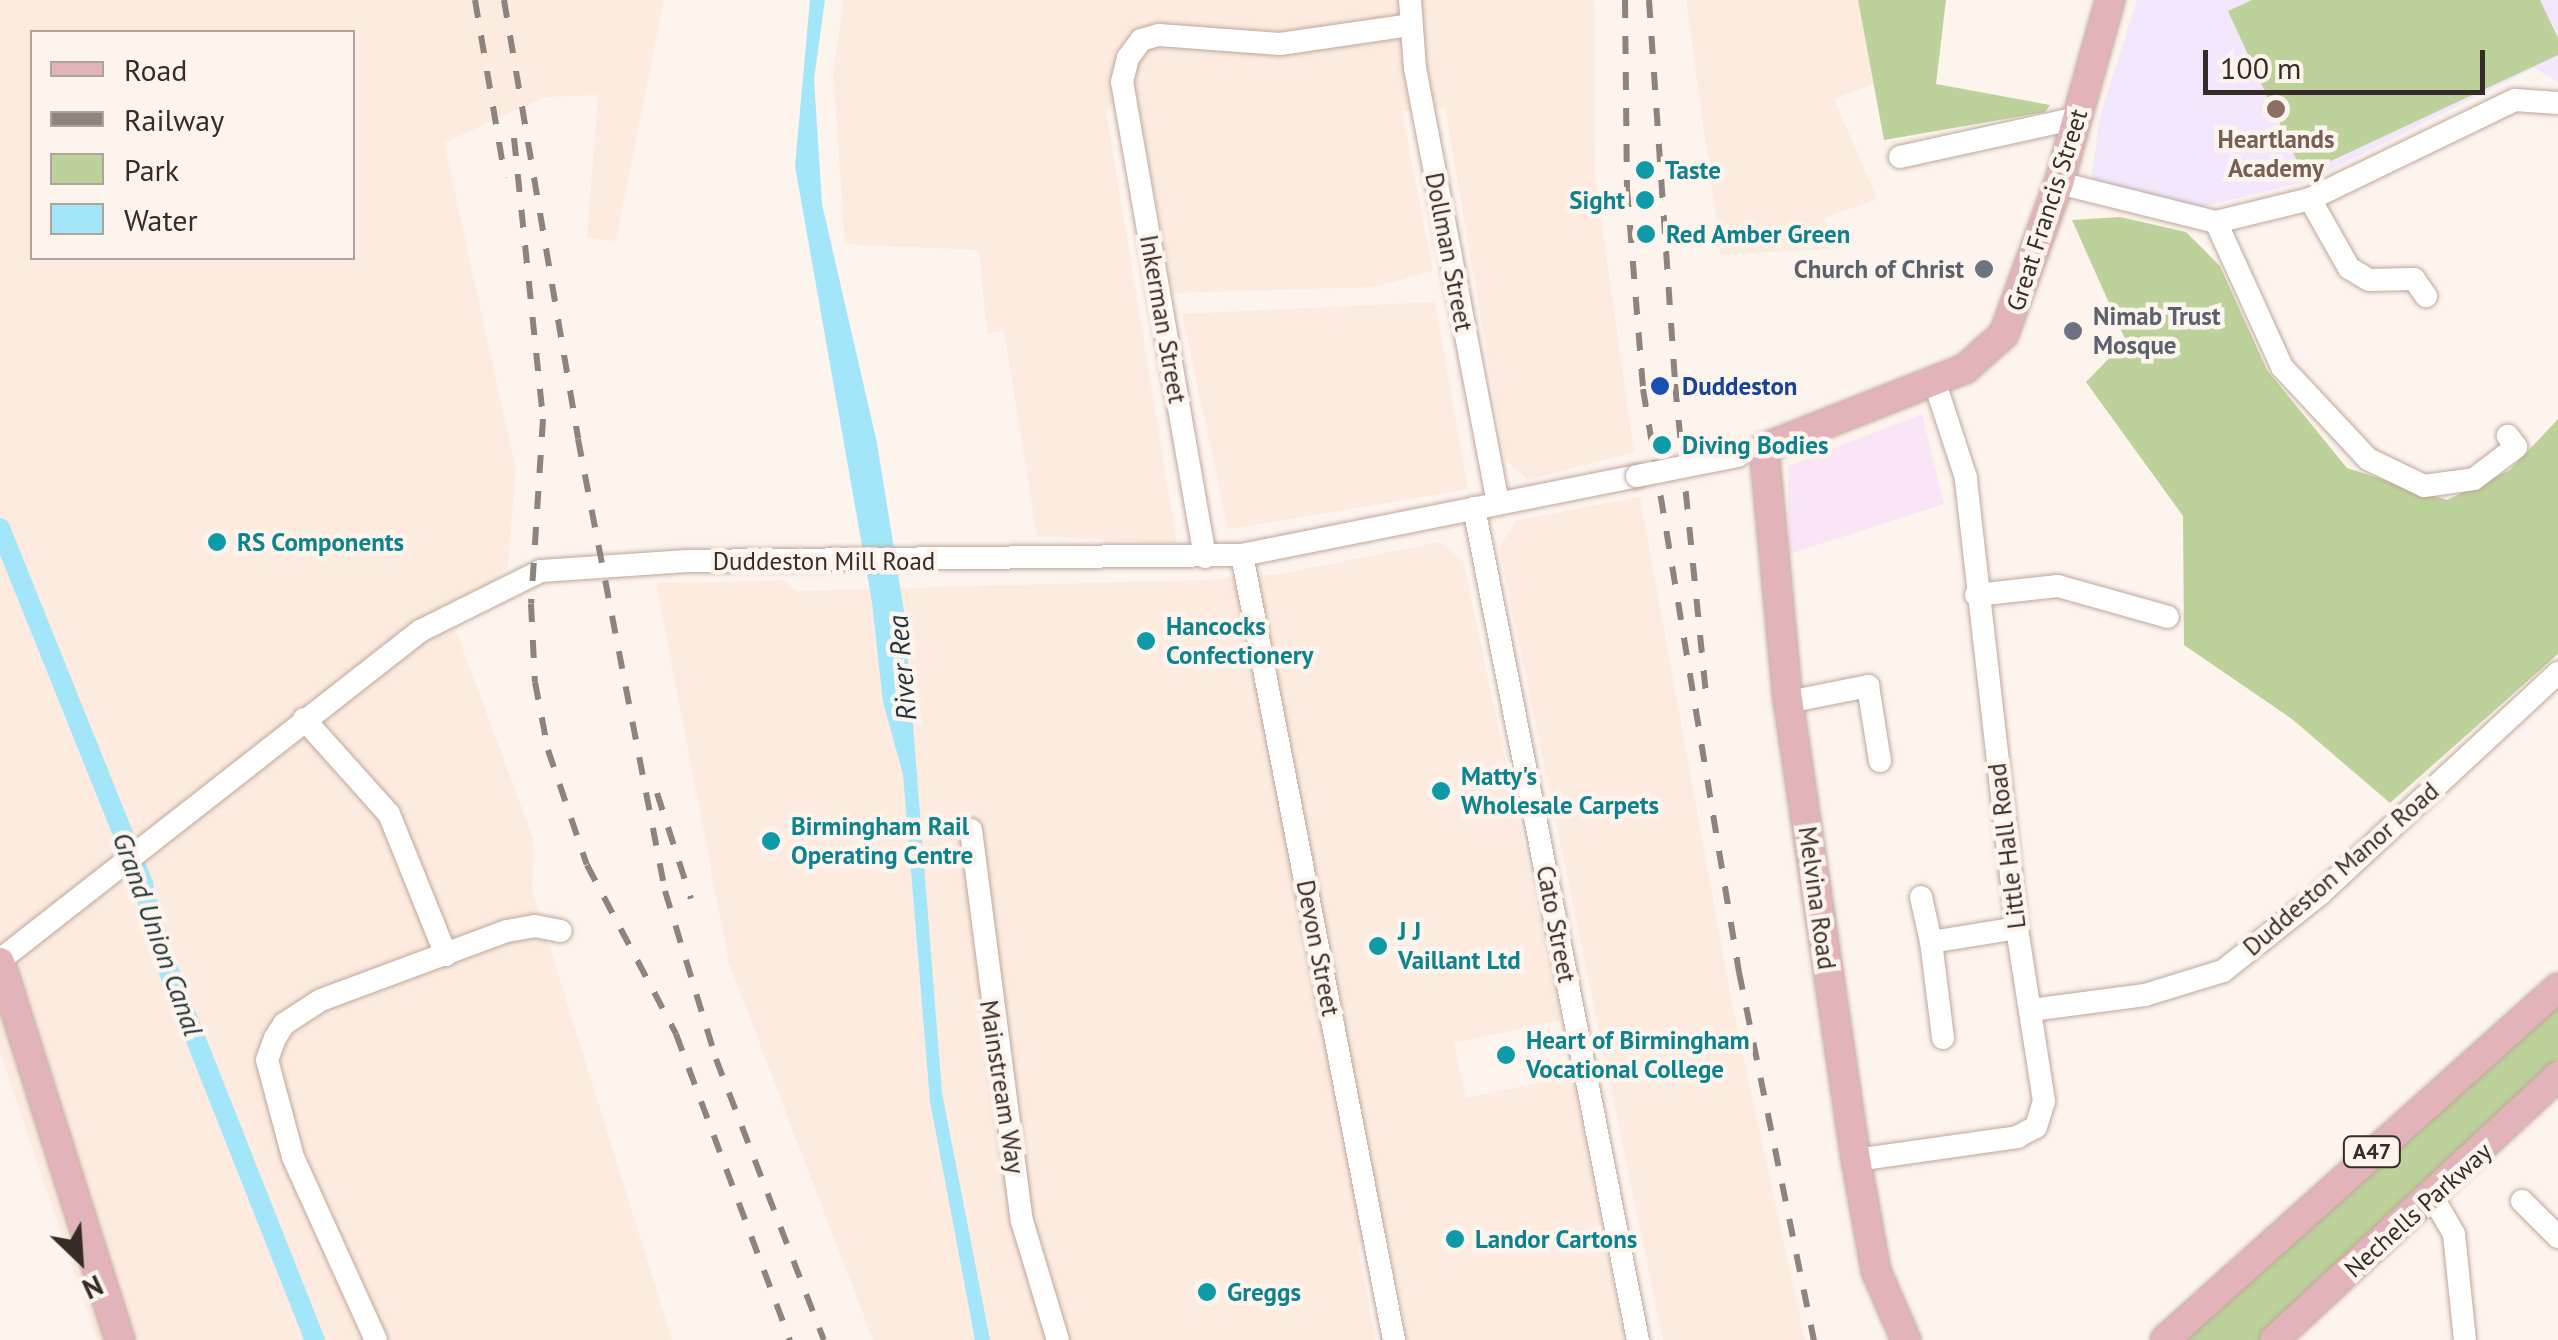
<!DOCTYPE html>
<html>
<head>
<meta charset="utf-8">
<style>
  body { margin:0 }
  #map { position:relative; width:2558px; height:1340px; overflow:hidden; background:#fdf4ee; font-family:"PT Sans",sans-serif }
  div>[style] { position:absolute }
  .commercial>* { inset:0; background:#f9e5f5 }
  .built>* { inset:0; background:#fdebdf }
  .education>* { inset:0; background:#f2e7fc }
  .green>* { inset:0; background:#bdd19a }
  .water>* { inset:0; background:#a3e6f9 }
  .canal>* { height:20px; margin:-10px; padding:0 10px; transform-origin:10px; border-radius:10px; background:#a3e6f9 }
  .roads { filter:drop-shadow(0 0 2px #bea79a) drop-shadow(0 0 2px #bea79a) }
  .minor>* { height:22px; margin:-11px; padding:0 11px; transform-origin:11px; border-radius:11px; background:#fff }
  .major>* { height:28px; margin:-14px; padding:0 14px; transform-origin:14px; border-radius:14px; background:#e2b3b9 }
  .rail>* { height:6px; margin-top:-3px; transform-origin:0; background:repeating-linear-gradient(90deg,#8d847e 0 18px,transparent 0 36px) }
  .bridges { filter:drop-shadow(0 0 2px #bea79a) drop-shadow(0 0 2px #bea79a) }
  .minor-bridge>* { height:22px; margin:-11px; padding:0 11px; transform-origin:11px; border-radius:11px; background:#fff }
  .dots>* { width:28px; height:28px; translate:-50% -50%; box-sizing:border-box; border:5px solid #fdf4ee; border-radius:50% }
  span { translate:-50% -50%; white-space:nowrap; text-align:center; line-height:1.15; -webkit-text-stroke:9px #fdf4ee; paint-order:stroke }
  .shield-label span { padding:2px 8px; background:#fdf4ee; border:2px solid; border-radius:8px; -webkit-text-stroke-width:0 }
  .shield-label { font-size:22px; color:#352c27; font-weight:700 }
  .education-label { font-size:25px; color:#785e54; font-weight:700 }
  .culture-label { font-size:25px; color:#0d838f; font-weight:700 }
  .left { translate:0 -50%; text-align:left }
  .right { translate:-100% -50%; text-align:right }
  .street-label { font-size:25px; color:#352c27 }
  .worship-label { font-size:25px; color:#5b616d; font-weight:700 }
  .transit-label { font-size:25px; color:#164399; font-weight:700 }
  .water-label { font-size:28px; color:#20363c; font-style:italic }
  .legend { position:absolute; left:30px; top:30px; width:325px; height:230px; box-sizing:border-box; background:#fdf4ee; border:2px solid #ada49e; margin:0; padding:12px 18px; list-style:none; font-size:30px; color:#352c27 }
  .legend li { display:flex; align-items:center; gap:20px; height:50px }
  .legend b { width:50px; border:2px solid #ada49e }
  .north { position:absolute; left:30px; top:1210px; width:100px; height:100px; -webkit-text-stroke:8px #fdf4ee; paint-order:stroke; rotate:155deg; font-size:28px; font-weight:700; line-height:40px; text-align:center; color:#352c27 }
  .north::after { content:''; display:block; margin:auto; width:35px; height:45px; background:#352c27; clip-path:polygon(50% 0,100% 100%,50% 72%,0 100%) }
  .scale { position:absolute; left:2203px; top:50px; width:282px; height:45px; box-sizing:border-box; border:5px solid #352c27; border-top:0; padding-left:12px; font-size:30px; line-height:35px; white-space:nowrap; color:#352c27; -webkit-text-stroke:8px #fdf4ee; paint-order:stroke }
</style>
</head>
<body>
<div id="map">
  <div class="commercial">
    <div style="clip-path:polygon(1922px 414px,1944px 504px,1789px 554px,1788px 466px)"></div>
  </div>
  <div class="built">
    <div style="clip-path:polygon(evenodd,0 0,664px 0,616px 241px,587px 238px,598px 95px,545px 97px,444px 143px,516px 470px,508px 566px,453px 623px,534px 841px,532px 890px,672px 1340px,97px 1340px,0 1052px,0 0,32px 32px,352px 32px,352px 258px,32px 258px,32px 32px)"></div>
    <div style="clip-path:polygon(844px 0,1594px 0,1595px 176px,1634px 452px,1528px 480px,1505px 460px,1445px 107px,1402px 111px,1433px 271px,1374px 287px,1173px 293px,1134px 82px,1106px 111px,1177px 543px,1037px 536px,1004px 331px,987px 334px,979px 250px,845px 244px,833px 72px)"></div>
    <div style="clip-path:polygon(1686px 0,1858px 0,1873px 84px,1834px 99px,1877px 199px,1824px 218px,1841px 248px,1721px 255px)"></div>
    <div style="clip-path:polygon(1435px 302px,1468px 489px,1228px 529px,1182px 314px)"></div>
    <div style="clip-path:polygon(1640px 497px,1732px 1003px,1805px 1340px,1663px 1340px,1499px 547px,1517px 520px)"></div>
    <div style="clip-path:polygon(1440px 542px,1463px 561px,1561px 1020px,1454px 1043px,1466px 1098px,1573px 1076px,1624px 1340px,1408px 1340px,1388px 1238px,1358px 1246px,1375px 1340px,873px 1340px,729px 963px,656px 583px,783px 580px,796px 591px,1204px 580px,1280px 574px)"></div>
  </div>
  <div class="education">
    <div style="clip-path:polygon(2137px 0,2558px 0,2558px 82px,2534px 68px,2308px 181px,2201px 207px,2091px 181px,2100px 116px)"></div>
  </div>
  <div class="green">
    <div style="clip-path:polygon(1858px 0,1946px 0,1936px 84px,2050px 105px,2045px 112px,1884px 140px)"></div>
    <div style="clip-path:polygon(2252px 0,2540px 0,2558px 38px,2558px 55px,2303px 174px,2228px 11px)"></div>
    <div style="clip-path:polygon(2120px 217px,2186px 232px,2220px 266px,2267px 370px,2347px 468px,2447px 500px,2510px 470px,2558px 419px,2558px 654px,2390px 803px,2292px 719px,2184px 645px,2183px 516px,2086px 382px,2126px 341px,2072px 220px)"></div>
    <div style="clip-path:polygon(2558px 1005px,2558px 1059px,2259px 1340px,2184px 1340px)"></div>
  </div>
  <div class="water">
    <div style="clip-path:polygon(810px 0,825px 0,814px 79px,822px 204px,877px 443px,904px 611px,942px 1093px,990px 1340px,975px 1340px,930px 1101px,903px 774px,883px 702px,872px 602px,795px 166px)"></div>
  </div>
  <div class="canal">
    <div style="left:0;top:528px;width:384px;rotate:68.1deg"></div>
    <div style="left:143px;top:884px;width:73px;rotate:74.8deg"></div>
    <div style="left:162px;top:954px;width:415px;rotate:68.4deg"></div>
  </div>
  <div class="roads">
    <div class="minor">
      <div style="left:1410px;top:0;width:68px;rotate:85.8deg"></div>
      <div style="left:1415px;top:68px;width:443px;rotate:79.2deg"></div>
      <div style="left:1900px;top:157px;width:181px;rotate:-12.4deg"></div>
      <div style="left:2059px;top:183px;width:162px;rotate:14deg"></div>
      <div style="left:2216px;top:222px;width:97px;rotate:-13.7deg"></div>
      <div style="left:2310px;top:199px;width:228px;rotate:-25.8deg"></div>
      <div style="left:2515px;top:100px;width:43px;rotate:4deg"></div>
      <div style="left:2310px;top:199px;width:79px;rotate:60.5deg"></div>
      <div style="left:2349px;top:268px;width:23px;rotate:31deg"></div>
      <div style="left:2369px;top:280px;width:45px;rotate:-1.3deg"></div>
      <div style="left:2414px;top:279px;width:21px;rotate:55deg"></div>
      <div style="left:2216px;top:222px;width:159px;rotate:65.5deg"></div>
      <div style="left:2282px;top:367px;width:126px;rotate:46.9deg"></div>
      <div style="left:2368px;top:459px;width:62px;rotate:25.7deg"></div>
      <div style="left:2424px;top:486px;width:50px;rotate:-8deg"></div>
      <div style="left:2474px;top:479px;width:53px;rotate:-37.3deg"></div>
      <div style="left:2516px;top:447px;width:14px;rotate:-126deg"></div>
      <div style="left:1474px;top:508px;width:848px;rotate:78.85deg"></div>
      <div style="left:1242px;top:555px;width:800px;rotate:79.04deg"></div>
      <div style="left:1205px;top:557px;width:482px;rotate:-99.9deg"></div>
      <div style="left:1122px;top:82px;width:25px;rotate:-76deg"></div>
      <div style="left:1128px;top:58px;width:22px;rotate:-54deg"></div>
      <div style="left:1141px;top:40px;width:19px;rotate:-16deg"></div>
      <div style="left:1159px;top:35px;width:121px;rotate:4.3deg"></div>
      <div style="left:1280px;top:44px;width:131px;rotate:-8.3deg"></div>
      <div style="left:1976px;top:595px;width:82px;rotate:-6.3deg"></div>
      <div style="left:2058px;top:586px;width:114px;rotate:15.7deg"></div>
      <div style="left:1788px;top:702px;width:82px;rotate:-11.3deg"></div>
      <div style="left:1868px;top:686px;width:76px;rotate:80.9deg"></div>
      <div style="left:304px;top:719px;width:127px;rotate:48.2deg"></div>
      <div style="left:389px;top:814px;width:152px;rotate:68deg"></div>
      <div style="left:971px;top:830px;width:394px;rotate:82.6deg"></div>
      <div style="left:1022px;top:1221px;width:124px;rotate:73.2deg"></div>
      <div style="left:1921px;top:897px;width:46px;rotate:77.5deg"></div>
      <div style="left:0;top:960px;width:534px;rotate:-38.07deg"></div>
      <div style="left:420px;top:631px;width:135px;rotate:-26.4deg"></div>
      <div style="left:541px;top:571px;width:146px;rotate:-3.9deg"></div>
      <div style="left:687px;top:561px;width:555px;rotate:-0.62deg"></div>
      <div style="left:1242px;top:555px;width:403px;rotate:-11.3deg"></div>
      <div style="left:2031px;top:1010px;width:115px;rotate:-7.5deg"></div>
      <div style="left:2145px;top:995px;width:82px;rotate:-17.1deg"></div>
      <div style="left:2223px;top:971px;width:124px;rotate:-38.4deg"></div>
      <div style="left:2320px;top:894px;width:325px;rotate:-42.9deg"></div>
      <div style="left:1943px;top:1038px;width:97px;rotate:-97.1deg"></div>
      <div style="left:1931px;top:942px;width:87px;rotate:-9.2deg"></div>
      <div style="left:1856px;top:1160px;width:163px;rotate:-8.1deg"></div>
      <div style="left:2017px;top:1137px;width:21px;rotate:-28deg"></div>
      <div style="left:2036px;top:1127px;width:27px;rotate:-73deg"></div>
      <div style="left:2044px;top:1101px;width:175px;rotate:-98.9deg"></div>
      <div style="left:2017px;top:928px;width:453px;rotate:-96.5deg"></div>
      <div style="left:1966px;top:478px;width:100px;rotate:-108.1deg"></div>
      <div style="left:2433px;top:1198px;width:42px;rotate:59.7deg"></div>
      <div style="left:2454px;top:1234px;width:107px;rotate:84.1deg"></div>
      <div style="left:2522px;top:1201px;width:51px;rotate:45deg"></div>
      <div style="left:376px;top:1340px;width:201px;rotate:-114.4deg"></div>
      <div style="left:293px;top:1157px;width:100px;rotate:-105deg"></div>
      <div style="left:267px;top:1060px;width:23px;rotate:-70deg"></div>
      <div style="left:275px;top:1038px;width:17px;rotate:-57deg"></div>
      <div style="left:284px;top:1024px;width:44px;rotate:-33deg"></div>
      <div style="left:321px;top:1000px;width:198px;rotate:-20.4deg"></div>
      <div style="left:507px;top:931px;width:28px;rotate:-10deg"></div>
      <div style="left:535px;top:926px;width:26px;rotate:11deg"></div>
    </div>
    <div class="major">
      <div style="left:0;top:962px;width:397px;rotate:72.4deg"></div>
      <div style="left:1906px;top:1340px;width:75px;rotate:-113.5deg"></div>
      <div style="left:1876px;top:1271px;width:113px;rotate:-100.2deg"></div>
      <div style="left:1856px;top:1160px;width:463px;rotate:-98.4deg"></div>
      <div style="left:1788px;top:702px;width:255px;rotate:-95.4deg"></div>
      <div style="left:1764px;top:448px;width:216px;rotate:-21.5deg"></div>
      <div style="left:1965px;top:369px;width:52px;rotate:-41.9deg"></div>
      <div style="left:2004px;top:334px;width:161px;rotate:-70deg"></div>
      <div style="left:2059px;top:183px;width:190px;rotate:-74.4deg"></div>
      <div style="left:2165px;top:1340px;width:528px;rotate:-41.85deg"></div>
      <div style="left:2274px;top:1340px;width:388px;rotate:-42.9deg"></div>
    </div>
  </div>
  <div class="rail">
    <div style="left:475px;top:0;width:180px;rotate:80.4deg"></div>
    <div style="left:504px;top:0;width:445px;rotate:80.4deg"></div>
    <div style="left:578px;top:439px;width:460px;rotate:79.1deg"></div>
    <div style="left:665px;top:891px;width:176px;rotate:73.1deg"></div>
    <div style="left:716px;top:1059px;width:301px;rotate:69deg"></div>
    <div style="left:1625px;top:0;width:189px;rotate:89.4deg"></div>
    <div style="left:1627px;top:189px;width:201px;rotate:85.4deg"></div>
    <div style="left:1643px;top:389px;width:591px;rotate:80.65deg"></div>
    <div style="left:1739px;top:972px;width:376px;rotate:78.5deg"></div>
    <div style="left:1649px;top:0;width:385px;rotate:86.1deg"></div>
    <div style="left:1675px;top:384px;width:320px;rotate:84.3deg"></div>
    <div style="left:514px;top:138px;width:282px;rotate:84.1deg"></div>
    <div style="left:543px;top:419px;width:185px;rotate:93.7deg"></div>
    <div style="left:531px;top:604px;width:78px;rotate:87.1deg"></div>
    <div style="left:535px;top:682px;width:69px;rotate:79.2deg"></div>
    <div style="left:548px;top:750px;width:121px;rotate:71.3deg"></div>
    <div style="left:587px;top:865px;width:191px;rotate:62.2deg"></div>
    <div style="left:676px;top:1034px;width:327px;rotate:69.6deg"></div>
    <div style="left:657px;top:793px;width:111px;rotate:72.2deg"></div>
  </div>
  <div class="bridges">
    <div class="minor-bridge">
      <div style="left:1637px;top:476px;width:103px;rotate:-11.2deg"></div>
    </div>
  </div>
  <div class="dots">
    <div style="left:2276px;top:109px;background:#8d6e63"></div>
    <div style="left:1645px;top:170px;background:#0f9aa8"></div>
    <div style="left:1645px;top:200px;background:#0f9aa8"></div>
    <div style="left:1646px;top:234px;background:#0f9aa8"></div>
    <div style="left:1984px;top:269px;background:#6b7280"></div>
    <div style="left:2073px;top:331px;background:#6b7280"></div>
    <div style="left:1660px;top:386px;background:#1a4fb4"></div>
    <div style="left:1662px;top:445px;background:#0f9aa8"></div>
    <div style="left:217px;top:542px;background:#0f9aa8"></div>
    <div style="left:1146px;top:641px;background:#0f9aa8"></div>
    <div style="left:1441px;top:791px;background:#0f9aa8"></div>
    <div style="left:771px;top:841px;background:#0f9aa8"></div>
    <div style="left:1378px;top:946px;background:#0f9aa8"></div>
    <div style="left:1506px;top:1055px;background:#0f9aa8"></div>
    <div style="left:1455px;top:1239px;background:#0f9aa8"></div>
    <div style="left:1207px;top:1292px;background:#0f9aa8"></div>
  </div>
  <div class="shield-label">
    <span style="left:2372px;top:1152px">A47</span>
  </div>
  <div class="education-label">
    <span style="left:2276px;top:154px">Heartlands<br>Academy</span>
  </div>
  <div class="culture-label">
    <span class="left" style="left:1665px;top:170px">Taste</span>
    <span class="right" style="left:1625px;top:200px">Sight</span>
    <span class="left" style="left:1666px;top:234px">Red Amber Green</span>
    <span class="left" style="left:1682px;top:445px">Diving Bodies</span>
    <span class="left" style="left:237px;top:542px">RS Components</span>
    <span class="left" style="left:1166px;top:641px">Hancocks<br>Confectionery</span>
    <span class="left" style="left:1461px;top:791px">Matty's<br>Wholesale Carpets</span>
    <span class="left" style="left:791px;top:841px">Birmingham Rail<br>Operating Centre</span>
    <span class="left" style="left:1398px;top:946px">J J<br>Vaillant Ltd</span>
    <span class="left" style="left:1526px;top:1055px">Heart of Birmingham<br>Vocational College</span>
    <span class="left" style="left:1475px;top:1239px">Landor Cartons</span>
    <span class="left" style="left:1227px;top:1292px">Greggs</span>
  </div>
  <div class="street-label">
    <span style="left:2047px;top:210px;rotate:-72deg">Great Francis Street</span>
    <span style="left:1449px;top:252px;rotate:79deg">Dollman Street</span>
    <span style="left:1163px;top:319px;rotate:80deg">Inkerman Street</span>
    <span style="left:824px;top:561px">Duddeston Mill Road</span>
    <span style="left:2007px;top:846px;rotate:-97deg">Little Hall Road</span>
    <span style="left:2341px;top:869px;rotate:-41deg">Duddeston Manor Road</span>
    <span style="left:1817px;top:898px;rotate:82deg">Melvina Road</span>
    <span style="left:1556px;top:924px;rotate:79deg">Cato Street</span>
    <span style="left:1318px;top:948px;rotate:79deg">Devon Street</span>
    <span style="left:1002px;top:1087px;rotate:81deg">Mainstream Way</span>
    <span style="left:2418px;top:1210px;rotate:-42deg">Nechells Parkway</span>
  </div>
  <div class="worship-label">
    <span class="right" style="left:1964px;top:269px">Church of Christ</span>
    <span class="left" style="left:2093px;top:331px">Nimab Trust<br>Mosque</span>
  </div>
  <div class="transit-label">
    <span class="left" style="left:1682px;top:386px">Duddeston</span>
  </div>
  <div class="water-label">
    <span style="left:902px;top:668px;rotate:-95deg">River Rea</span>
    <span style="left:158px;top:934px;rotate:70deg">Grand Union Canal</span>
  </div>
  <ul class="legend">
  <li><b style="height:12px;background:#e2b3b9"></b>Road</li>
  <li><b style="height:12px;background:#8d847e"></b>Railway</li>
  <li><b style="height:28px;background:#bdd19a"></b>Park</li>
  <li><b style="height:28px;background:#a3e6f9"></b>Water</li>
  </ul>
  <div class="north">N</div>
  <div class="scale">100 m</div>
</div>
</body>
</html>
